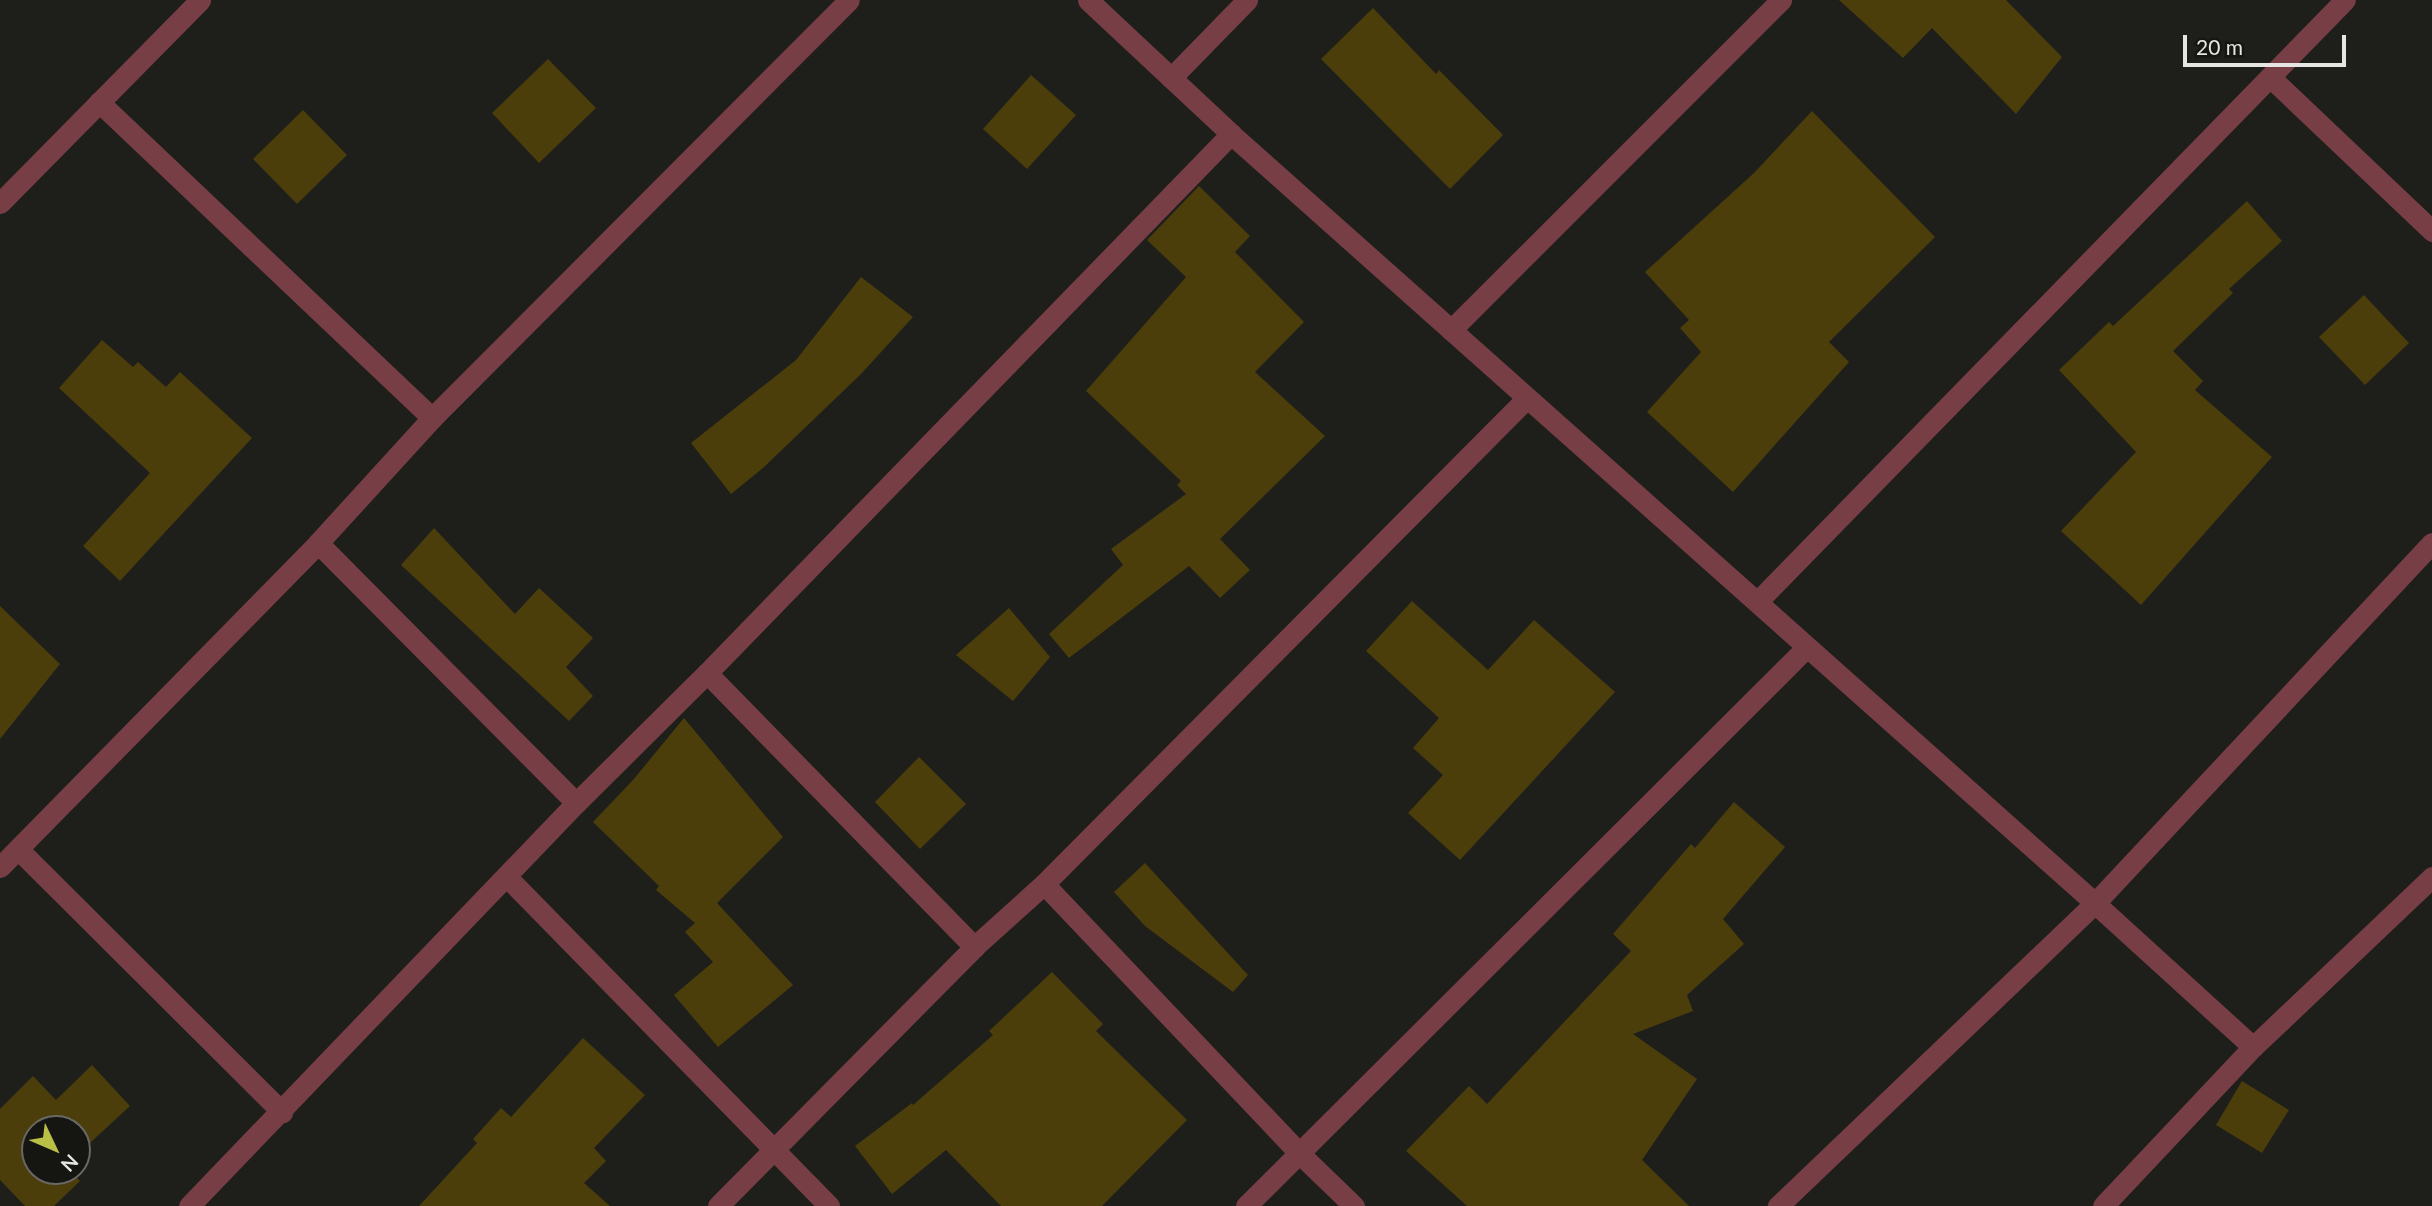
<!DOCTYPE html>
<html>
<head>
<meta charset="utf-8">
<style>
  body { margin:0 }
  #map { position:relative; width:2432px; height:1206px; overflow:hidden; background:#1e1e1b; font-family:Lato,sans-serif }
  div>[style] { position:absolute }
  .building>* { inset:0; background:#4b3e0b }
  .street>* { height:21px; margin:-10.5px; padding:0 10.5px; transform-origin:10.5px; border-radius:10.5px; background:#773e45 }
  span { translate:-50% -50%; white-space:nowrap; text-align:center; line-height:1.15; -webkit-text-stroke:7px #151512; paint-order:stroke }
  .north { position:absolute; left:21px; top:1115px; width:70px; height:70px; box-sizing:border-box; background:#151512; border:2px solid #696866; border-radius:50%; rotate:134deg; font-size:19px; font-weight:700; line-height:28px; text-align:center; color:#e6e5e3 }
  .north::after { content:''; display:block; margin:auto; width:24px; height:32px; background:#b9c046; clip-path:polygon(50% 0,100% 100%,50% 72%,0 100%) }
  .scale { position:absolute; left:2183px; top:35px; width:163px; height:32px; box-sizing:border-box; border:4px solid #e6e5e3; border-top:0; padding-left:9px; font-size:21px; line-height:24px; white-space:nowrap; color:#e6e5e3; -webkit-text-stroke:5px #151512; paint-order:stroke }
</style>
</head>
<body>
<div id="map">
  <div class="building">
    <div style="clip-path:polygon(1839px 0,2006px 0,2062px 57px,2016px 114px,1932px 28px,1903px 58px)"></div>
    <div style="clip-path:polygon(1373px 8px,1436px 74px,1439px 70px,1503px 135px,1450px 189px,1321px 59px)"></div>
    <div style="clip-path:polygon(548px 59px,596px 108px,539px 163px,492px 113px)"></div>
    <div style="clip-path:polygon(1031px 75px,1076px 115px,1027px 169px,983px 129px)"></div>
    <div style="clip-path:polygon(303px 110px,347px 155px,297px 204px,253px 159px)"></div>
    <div style="clip-path:polygon(1812px 111px,1935px 237px,1829px 342px,1849px 362px,1733px 492px,1647px 412px,1701px 352px,1680px 328px,1689px 320px,1645px 272px,1754px 173px)"></div>
    <div style="clip-path:polygon(1199px 186px,1250px 236px,1235px 252px,1304px 322px,1255px 372px,1325px 436px,1220px 539px,1250px 570px,1220px 598px,1189px 566px,1069px 658px,1049px 634px,1123px 565px,1111px 549px,1186px 494px,1177px 485px,1181px 481px,1086px 391px,1186px 277px,1147px 240px)"></div>
    <div style="clip-path:polygon(2247px 201px,2282px 241px,2229px 289px,2233px 293px,2173px 351px,2203px 381px,2195px 390px,2272px 457px,2141px 605px,2061px 531px,2136px 452px,2059px 370px,2109px 322px,2113px 326px)"></div>
    <div style="clip-path:polygon(861px 277px,913px 317px,861px 374px,763px 468px,731px 494px,691px 443px,796px 360px)"></div>
    <div style="clip-path:polygon(2364px 295px,2409px 343px,2365px 385px,2319px 337px)"></div>
    <div style="clip-path:polygon(102px 340px,133px 367px,138px 362px,166px 387px,180px 372px,252px 438px,120px 581px,83px 546px,150px 473px,59px 388px)"></div>
    <div style="clip-path:polygon(434px 528px,515px 614px,539px 588px,593px 638px,566px 667px,593px 696px,569px 721px,401px 565px)"></div>
    <div style="clip-path:polygon(1412px 601px,1488px 670px,1534px 620px,1615px 692px,1460px 860px,1408px 813px,1443px 775px,1413px 748px,1439px 718px,1366px 651px)"></div>
    <div style="clip-path:polygon(0 606px,60px 664px,0 739px)"></div>
    <div style="clip-path:polygon(1009px 608px,1050px 657px,1013px 701px,956px 655px)"></div>
    <div style="clip-path:polygon(684px 718px,783px 837px,709px 911px,717px 903px,793px 985px,718px 1047px,674px 995px,713px 962px,685px 932px,695px 923px,656px 890px,659px 886px,593px 822px,633px 780px)"></div>
    <div style="clip-path:polygon(919px 757px,966px 804px,920px 849px,875px 802px)"></div>
    <div style="clip-path:polygon(1734px 802px,1785px 847px,1723px 919px,1744px 944px,1687px 995px,1693px 1011px,1633px 1034px,1697px 1079px,1642px 1160px,1689px 1206px,1467px 1206px,1406px 1151px,1469px 1086px,1487px 1104px,1631px 951px,1613px 934px,1691px 844px,1695px 848px)"></div>
    <div style="clip-path:polygon(1145px 863px,1248px 975px,1233px 992px,1145px 926px,1114px 892px)"></div>
    <div style="clip-path:polygon(1052px 972px,1103px 1024px,1096px 1031px,1187px 1120px,1102px 1206px,1001px 1206px,946px 1150px,892px 1194px,855px 1146px,912px 1103px,913px 1105px,993px 1035px,989px 1031px)"></div>
    <div style="clip-path:polygon(583px 1038px,645px 1095px,594px 1148px,606px 1161px,584px 1183px,610px 1206px,419px 1206px,477px 1143px,473px 1139px,501px 1108px,511px 1117px)"></div>
    <div style="clip-path:polygon(92px 1065px,130px 1106px,77px 1155px,77px 1129px,35px 1129px,35px 1171px,70px 1171px,80px 1181px,54px 1206px,25px 1206px,0 1180px,0 1109px,33px 1076px,56px 1100px)"></div>
    <div style="clip-path:polygon(2242px 1081px,2289px 1110px,2262px 1153px,2216px 1125px)"></div>
  </div>
  <div class="street">
    <div style="left:1088px;top:0;width:196px;rotate:43.1deg"></div>
    <div style="left:1231px;top:134px;width:1157px;rotate:41.67deg"></div>
    <div style="left:2095px;top:903px;width:439px;rotate:136.3deg"></div>
    <div style="left:2270px;top:77px;width:224px;rotate:43.5deg"></div>
    <div style="left:1171px;top:78px;width:109px;rotate:-45.7deg"></div>
    <div style="left:99px;top:102px;width:459px;rotate:43.5deg"></div>
    <div style="left:0;top:203px;width:285px;rotate:-45.4deg"></div>
    <div style="left:1451px;top:330px;width:467px;rotate:-45deg"></div>
    <div style="left:318px;top:543px;width:366px;rotate:45.2deg"></div>
    <div style="left:1758px;top:601px;width:840px;rotate:-45.68deg"></div>
    <div style="left:707px;top:673px;width:383px;rotate:45.7deg"></div>
    <div style="left:18px;top:849px;width:373px;rotate:44.9deg"></div>
    <div style="left:0;top:867px;width:454px;rotate:-45.5deg"></div>
    <div style="left:318px;top:543px;width:169px;rotate:-47.6deg"></div>
    <div style="left:432px;top:418px;width:590px;rotate:-45.07deg"></div>
    <div style="left:506px;top:876px;width:462px;rotate:45.6deg"></div>
    <div style="left:1044px;top:884px;width:369px;rotate:46.5deg"></div>
    <div style="left:1298px;top:1152px;width:78px;rotate:44deg"></div>
    <div style="left:2253px;top:1047px;width:214px;rotate:-137.7deg"></div>
    <div style="left:2095px;top:903px;width:493px;rotate:-46.9deg"></div>
    <div style="left:189px;top:1206px;width:559px;rotate:-46.16deg"></div>
    <div style="left:576px;top:803px;width:185px;rotate:-44.8deg"></div>
    <div style="left:707px;top:673px;width:752px;rotate:-45.81deg"></div>
    <div style="left:718px;top:1206px;width:364px;rotate:-45.3deg"></div>
    <div style="left:974px;top:947px;width:94px;rotate:-42deg"></div>
    <div style="left:1044px;top:884px;width:685px;rotate:-45.18deg"></div>
    <div style="left:1246px;top:1206px;width:791px;rotate:-44.9deg"></div>
    <div style="left:2103px;top:1206px;width:219px;rotate:-46.7deg"></div>
    <div style="left:2253px;top:1047px;width:247px;rotate:-43.5deg"></div>
  </div>
  <div class="north">N</div>
  <div class="scale">20 m</div>
</div>
</body>
</html>
